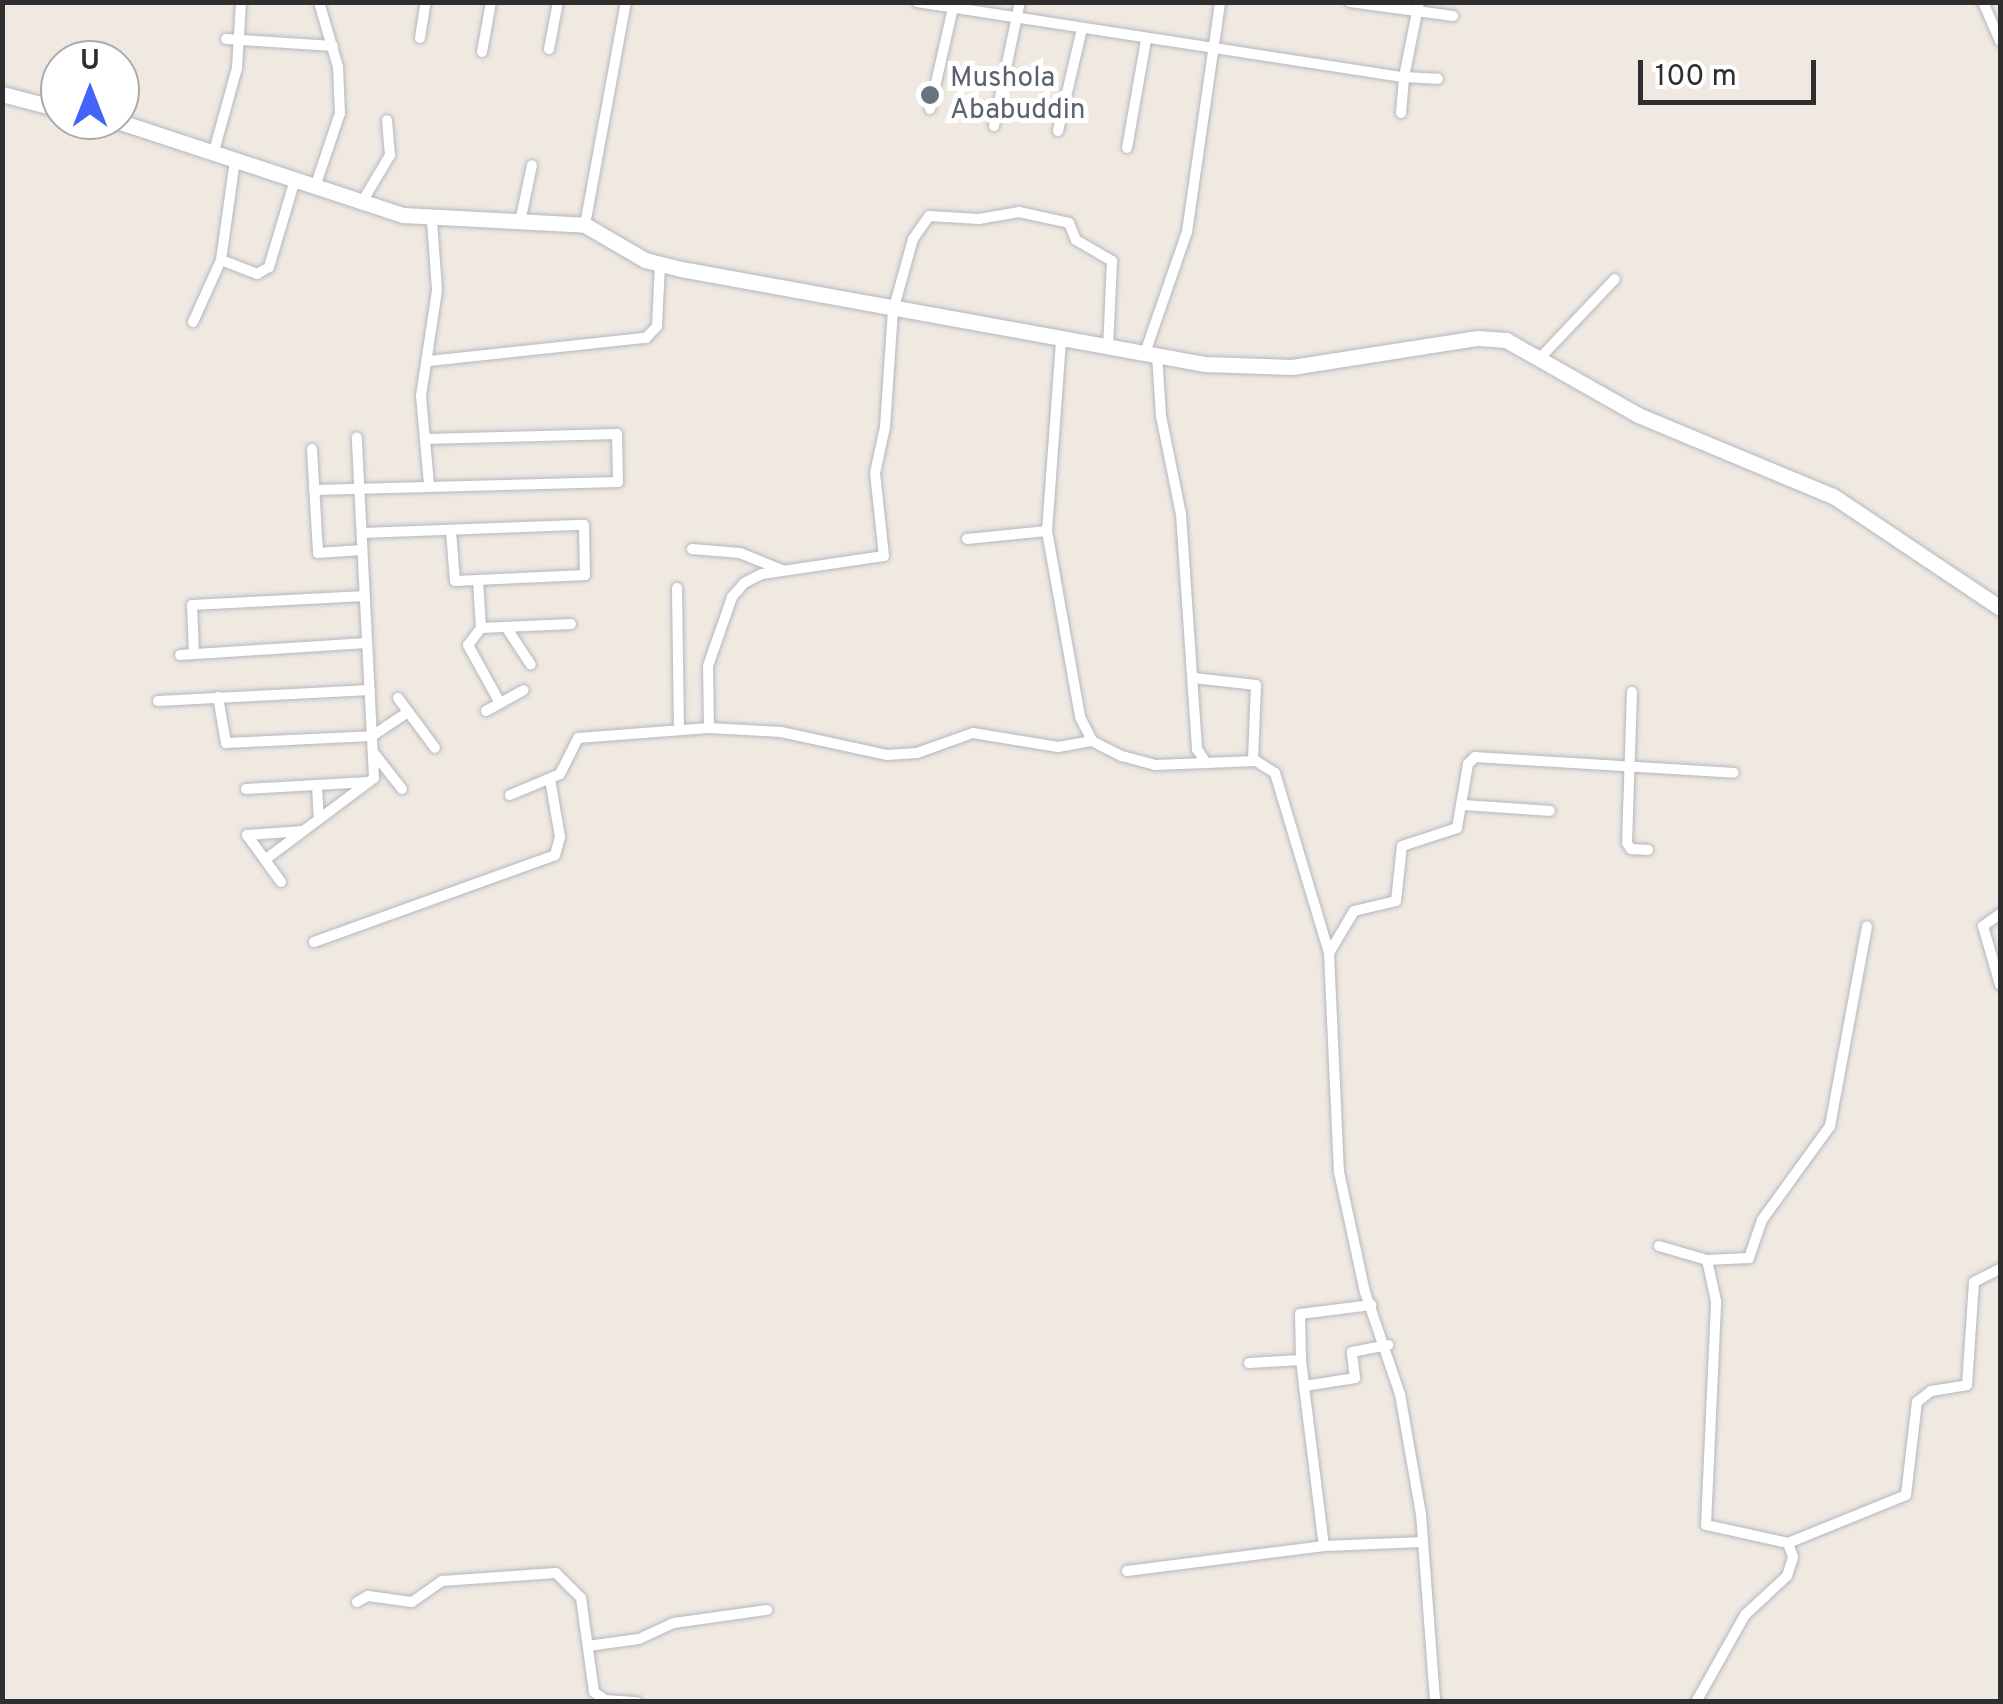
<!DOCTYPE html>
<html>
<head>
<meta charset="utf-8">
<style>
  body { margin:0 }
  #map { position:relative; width:2003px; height:1704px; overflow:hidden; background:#efe9e1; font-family:Overpass,sans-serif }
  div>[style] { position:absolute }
  .roads { filter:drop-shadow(0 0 2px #b4b7c1) drop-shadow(0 0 2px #b4b7c1) }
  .street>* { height:10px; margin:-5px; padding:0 5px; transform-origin:5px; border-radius:5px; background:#fff }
  .secondary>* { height:15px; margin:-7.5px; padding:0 7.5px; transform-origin:7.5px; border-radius:7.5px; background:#fff }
  .dots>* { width:28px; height:28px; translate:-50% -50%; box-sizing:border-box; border:5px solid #fff; border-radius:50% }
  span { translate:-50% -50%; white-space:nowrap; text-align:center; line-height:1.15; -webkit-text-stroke:10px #fff; paint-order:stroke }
  .worship-label { font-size:28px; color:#5b616d }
  .left { translate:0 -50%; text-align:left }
  .frame { position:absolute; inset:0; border:5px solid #2e2e2e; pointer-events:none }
  .north { position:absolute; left:40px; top:40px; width:100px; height:100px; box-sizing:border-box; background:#fff; border:2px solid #ababab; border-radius:50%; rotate:0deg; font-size:28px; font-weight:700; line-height:40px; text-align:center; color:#2e2e2e }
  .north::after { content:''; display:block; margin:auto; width:35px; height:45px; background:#4264fb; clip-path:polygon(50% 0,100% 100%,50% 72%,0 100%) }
  .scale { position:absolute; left:1638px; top:60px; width:178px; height:45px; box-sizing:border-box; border:5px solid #2e2e2e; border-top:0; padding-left:12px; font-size:30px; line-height:35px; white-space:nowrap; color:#2e2e2e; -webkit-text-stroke:8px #fff; paint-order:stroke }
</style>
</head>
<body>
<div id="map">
  <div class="roads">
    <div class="street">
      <div style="left:917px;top:2px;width:493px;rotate:8.8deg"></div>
      <div style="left:1404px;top:77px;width:76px;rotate:-78.7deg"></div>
      <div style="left:1350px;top:2px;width:104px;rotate:7.7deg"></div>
      <div style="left:1983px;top:2px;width:43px;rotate:66.4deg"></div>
      <div style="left:420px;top:38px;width:36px;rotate:-81deg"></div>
      <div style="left:226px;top:39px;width:107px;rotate:3.7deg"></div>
      <div style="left:549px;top:49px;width:48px;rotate:-79.2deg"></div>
      <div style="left:482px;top:52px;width:51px;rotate:-79.8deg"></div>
      <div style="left:930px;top:109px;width:104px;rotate:-77.2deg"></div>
      <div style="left:1401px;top:113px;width:36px;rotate:-85deg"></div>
      <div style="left:1404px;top:77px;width:34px;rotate:3deg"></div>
      <div style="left:994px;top:126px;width:127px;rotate:-78.2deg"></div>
      <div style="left:1058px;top:131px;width:105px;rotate:-76.8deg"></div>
      <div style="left:1127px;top:148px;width:110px;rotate:-80deg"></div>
      <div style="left:214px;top:151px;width:86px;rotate:-74.5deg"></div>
      <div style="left:237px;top:68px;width:66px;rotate:-86.5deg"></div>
      <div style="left:315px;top:187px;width:78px;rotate:-71.3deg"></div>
      <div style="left:340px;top:113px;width:46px;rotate:-92.5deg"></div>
      <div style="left:338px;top:67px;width:68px;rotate:-106.3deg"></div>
      <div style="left:362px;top:202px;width:55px;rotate:-59.2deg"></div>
      <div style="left:390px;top:155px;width:35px;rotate:-95deg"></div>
      <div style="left:520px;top:222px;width:58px;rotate:-78.1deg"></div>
      <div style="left:585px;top:225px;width:227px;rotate:-79.6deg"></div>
      <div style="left:221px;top:260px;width:39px;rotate:21deg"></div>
      <div style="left:257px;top:274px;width:14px;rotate:-30deg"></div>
      <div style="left:269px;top:267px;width:91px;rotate:-73.4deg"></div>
      <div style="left:193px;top:322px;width:68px;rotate:-65.7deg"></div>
      <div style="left:221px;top:260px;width:100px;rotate:-82deg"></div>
      <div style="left:1061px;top:341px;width:191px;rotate:94.2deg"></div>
      <div style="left:1047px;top:531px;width:189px;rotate:79.9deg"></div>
      <div style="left:1080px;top:717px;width:27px;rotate:63deg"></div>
      <div style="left:1092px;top:741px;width:34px;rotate:27deg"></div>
      <div style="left:1122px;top:756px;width:35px;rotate:15deg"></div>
      <div style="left:1156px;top:765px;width:50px;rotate:-2.3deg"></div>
      <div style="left:1145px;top:353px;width:128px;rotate:-70.9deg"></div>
      <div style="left:1187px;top:232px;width:232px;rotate:-81.8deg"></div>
      <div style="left:1157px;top:355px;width:61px;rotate:86.2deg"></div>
      <div style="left:1161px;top:416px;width:100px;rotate:78.5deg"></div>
      <div style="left:1181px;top:514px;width:236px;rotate:86.1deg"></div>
      <div style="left:1197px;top:749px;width:17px;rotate:57deg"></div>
      <div style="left:1206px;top:763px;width:50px;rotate:-2.3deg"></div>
      <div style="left:1256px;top:761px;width:22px;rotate:32deg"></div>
      <div style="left:1275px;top:773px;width:188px;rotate:73.3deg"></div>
      <div style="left:1329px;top:953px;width:219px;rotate:87.4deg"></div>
      <div style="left:1339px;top:1172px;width:123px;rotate:77.8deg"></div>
      <div style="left:1365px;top:1292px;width:108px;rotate:71.1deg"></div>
      <div style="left:1400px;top:1394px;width:122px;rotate:80.1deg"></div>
      <div style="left:1421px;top:1514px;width:189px;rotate:85.7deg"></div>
      <div style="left:1539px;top:359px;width:110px;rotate:-46.5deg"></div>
      <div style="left:429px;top:361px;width:218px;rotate:-6.1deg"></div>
      <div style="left:646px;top:338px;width:16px;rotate:-47deg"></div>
      <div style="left:657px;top:326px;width:62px;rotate:-87.2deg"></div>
      <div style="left:312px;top:449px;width:104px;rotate:86.7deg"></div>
      <div style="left:318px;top:553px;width:44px;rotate:-3.9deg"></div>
      <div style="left:429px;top:484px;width:88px;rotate:-95.2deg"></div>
      <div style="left:421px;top:396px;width:107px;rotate:-81.4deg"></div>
      <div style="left:437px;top:290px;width:69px;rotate:-94.1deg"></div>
      <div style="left:314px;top:490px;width:304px;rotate:-1.5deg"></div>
      <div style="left:618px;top:482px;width:48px;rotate:-91.2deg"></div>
      <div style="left:617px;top:434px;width:192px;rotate:178.5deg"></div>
      <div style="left:362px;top:533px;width:222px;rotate:-2.1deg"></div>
      <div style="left:584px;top:525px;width:50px;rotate:88.9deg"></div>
      <div style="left:585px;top:575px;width:130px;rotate:177.4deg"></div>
      <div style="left:455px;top:581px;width:50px;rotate:-94.6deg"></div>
      <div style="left:967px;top:539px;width:80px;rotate:-5.7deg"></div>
      <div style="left:692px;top:549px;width:48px;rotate:4.8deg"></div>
      <div style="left:740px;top:553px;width:45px;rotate:22deg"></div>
      <div style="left:478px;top:580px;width:48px;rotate:86.4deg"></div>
      <div style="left:481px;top:628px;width:90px;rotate:-2.5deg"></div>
      <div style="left:677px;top:588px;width:142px;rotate:89.2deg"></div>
      <div style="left:506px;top:627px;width:45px;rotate:56.7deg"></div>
      <div style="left:481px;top:628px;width:21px;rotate:127deg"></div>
      <div style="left:468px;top:645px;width:66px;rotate:61.1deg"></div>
      <div style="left:194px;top:654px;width:49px;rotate:-92.3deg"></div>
      <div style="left:192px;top:605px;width:173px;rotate:-3deg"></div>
      <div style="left:180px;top:655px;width:187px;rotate:-3.7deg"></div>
      <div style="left:1194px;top:678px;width:62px;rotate:6.4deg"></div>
      <div style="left:1256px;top:685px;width:76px;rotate:92.3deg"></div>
      <div style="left:1632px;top:692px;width:151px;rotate:91.9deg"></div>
      <div style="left:1627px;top:843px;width:7px;rotate:56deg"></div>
      <div style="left:1631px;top:849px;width:17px;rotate:3deg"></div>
      <div style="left:218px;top:697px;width:47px;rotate:80.1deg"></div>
      <div style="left:226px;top:743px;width:146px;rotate:-2.7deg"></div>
      <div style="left:372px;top:736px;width:43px;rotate:-33.7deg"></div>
      <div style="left:398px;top:698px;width:62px;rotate:53.5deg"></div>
      <div style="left:158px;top:701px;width:212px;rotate:-3deg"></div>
      <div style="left:486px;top:711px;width:43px;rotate:-28.9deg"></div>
      <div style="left:709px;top:728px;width:72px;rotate:3.2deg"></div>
      <div style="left:781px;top:732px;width:108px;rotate:12.2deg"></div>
      <div style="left:887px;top:755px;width:30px;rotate:-4deg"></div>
      <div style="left:917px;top:753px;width:59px;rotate:-19.7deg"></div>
      <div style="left:973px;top:733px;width:86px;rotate:9.4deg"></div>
      <div style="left:1058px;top:747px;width:35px;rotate:-10deg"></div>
      <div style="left:373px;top:752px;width:47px;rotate:51.9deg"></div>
      <div style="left:317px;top:785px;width:34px;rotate:87deg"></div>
      <div style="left:246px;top:789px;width:123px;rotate:-3.3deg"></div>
      <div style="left:510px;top:795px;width:54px;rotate:-22.8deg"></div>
      <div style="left:560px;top:774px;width:40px;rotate:-63.4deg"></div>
      <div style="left:578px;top:738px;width:131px;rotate:-4.4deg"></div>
      <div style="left:709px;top:728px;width:62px;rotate:-90.9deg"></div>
      <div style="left:708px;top:666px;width:73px;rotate:-70.8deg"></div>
      <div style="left:732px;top:597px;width:18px;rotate:-49deg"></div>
      <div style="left:744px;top:583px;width:20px;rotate:-27deg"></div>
      <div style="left:762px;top:574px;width:123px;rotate:-8.4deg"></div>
      <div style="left:884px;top:556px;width:83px;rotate:-96.2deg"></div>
      <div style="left:875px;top:473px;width:47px;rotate:-77.7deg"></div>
      <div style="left:885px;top:427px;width:116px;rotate:-86.1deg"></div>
      <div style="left:893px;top:311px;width:75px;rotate:-74.5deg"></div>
      <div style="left:913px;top:239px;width:28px;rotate:-55deg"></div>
      <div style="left:929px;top:216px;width:50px;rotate:3.4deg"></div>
      <div style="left:979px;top:219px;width:41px;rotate:-9.9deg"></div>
      <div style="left:1019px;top:212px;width:51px;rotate:12.4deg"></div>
      <div style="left:1069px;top:223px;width:18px;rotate:68deg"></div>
      <div style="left:1076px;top:240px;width:42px;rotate:30.3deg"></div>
      <div style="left:1112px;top:261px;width:87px;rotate:92.6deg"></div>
      <div style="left:1465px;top:805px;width:85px;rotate:4deg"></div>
      <div style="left:266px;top:859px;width:135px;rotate:-36.9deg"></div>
      <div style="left:374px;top:778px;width:341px;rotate:-92.9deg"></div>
      <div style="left:281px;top:882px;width:58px;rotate:-125.9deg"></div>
      <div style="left:247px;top:835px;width:56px;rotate:-4.1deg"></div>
      <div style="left:2000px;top:914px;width:21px;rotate:145deg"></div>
      <div style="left:1983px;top:926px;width:61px;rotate:73.9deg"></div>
      <div style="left:314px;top:942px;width:256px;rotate:-19.8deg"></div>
      <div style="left:555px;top:855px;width:19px;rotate:-74deg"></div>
      <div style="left:560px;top:837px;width:59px;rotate:-99.8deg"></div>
      <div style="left:1329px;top:953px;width:49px;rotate:-59.2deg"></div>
      <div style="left:1354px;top:911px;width:43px;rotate:-13.4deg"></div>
      <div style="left:1396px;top:901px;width:55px;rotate:-83.8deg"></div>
      <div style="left:1402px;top:846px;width:58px;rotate:-18.1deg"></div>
      <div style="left:1457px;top:828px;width:65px;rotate:-80.2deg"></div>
      <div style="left:1468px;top:764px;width:10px;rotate:-45deg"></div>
      <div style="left:1475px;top:757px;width:259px;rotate:3.5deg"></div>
      <div style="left:1659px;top:1246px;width:50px;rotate:16.3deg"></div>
      <div style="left:1707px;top:1260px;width:42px;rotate:-2.7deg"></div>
      <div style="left:1749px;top:1258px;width:40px;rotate:-71.1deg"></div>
      <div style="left:1762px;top:1220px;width:116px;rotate:-54.1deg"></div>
      <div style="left:1830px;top:1126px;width:203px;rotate:-79.5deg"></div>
      <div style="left:1301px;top:1360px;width:46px;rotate:-91.2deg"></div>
      <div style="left:1300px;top:1314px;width:72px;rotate:-7.2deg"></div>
      <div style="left:1249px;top:1363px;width:52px;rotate:-3.3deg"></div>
      <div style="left:1301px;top:1360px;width:26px;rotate:83deg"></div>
      <div style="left:1304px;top:1386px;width:52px;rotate:-8.9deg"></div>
      <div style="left:1355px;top:1378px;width:26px;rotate:-97deg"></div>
      <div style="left:1352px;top:1352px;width:37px;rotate:-11deg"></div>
      <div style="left:1304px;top:1386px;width:161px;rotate:82.9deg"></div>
      <div style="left:1788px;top:1543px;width:127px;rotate:-22.1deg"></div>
      <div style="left:1906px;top:1495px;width:94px;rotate:-83.3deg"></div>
      <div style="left:1917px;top:1402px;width:18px;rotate:-38deg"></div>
      <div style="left:1931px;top:1391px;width:36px;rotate:-9deg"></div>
      <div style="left:1967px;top:1385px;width:103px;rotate:-86.1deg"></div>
      <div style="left:1974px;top:1282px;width:29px;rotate:-27deg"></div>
      <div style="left:1127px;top:1571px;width:199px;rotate:-7.2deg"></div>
      <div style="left:1324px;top:1546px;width:99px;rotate:-2.3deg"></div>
      <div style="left:357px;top:1602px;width:13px;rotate:-29deg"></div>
      <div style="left:368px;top:1596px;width:44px;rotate:7.8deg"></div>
      <div style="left:412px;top:1602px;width:37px;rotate:-35deg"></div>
      <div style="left:442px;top:1581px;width:114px;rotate:-4deg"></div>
      <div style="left:556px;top:1573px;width:35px;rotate:45deg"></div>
      <div style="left:581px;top:1598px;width:95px;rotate:82.1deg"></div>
      <div style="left:594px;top:1692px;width:14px;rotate:36deg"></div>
      <div style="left:605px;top:1700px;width:32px;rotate:4deg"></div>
      <div style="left:588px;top:1646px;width:51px;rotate:-7.8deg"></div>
      <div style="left:639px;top:1639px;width:38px;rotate:-25deg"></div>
      <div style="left:674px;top:1623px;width:94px;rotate:-8deg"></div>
      <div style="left:1696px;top:1702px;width:100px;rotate:-60.6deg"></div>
      <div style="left:1745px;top:1615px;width:57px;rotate:-42.9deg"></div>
      <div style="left:1787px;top:1576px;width:20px;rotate:-72deg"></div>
      <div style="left:1793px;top:1557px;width:15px;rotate:-110deg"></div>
      <div style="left:1788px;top:1543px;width:84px;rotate:-167.6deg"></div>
      <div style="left:1706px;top:1525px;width:224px;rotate:-87.4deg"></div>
      <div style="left:1716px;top:1301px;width:42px;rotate:-102.4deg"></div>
    </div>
    <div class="secondary">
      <div style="left:2px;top:94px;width:60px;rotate:14.5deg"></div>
      <div style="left:114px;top:120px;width:304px;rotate:18.2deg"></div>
      <div style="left:403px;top:215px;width:182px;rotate:3.1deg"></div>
      <div style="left:585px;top:225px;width:69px;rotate:30.3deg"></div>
      <div style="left:645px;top:260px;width:37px;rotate:14deg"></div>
      <div style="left:681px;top:269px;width:533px;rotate:10.28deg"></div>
      <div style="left:1205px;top:364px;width:87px;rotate:2deg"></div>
      <div style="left:1292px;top:367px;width:188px;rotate:-8.9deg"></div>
      <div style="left:1478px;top:338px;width:28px;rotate:4deg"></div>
      <div style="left:1506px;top:340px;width:152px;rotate:29.6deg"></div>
      <div style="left:1638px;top:415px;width:211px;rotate:22.6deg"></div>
      <div style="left:1833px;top:496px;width:201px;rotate:33.8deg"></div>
    </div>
  </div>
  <div class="dots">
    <div style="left:930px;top:95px;background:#6b7280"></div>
  </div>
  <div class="worship-label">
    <span class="left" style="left:950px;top:95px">Mushola<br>Ababuddin</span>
  </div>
  <div class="frame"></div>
  <div class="north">U</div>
  <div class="scale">100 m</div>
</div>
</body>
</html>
